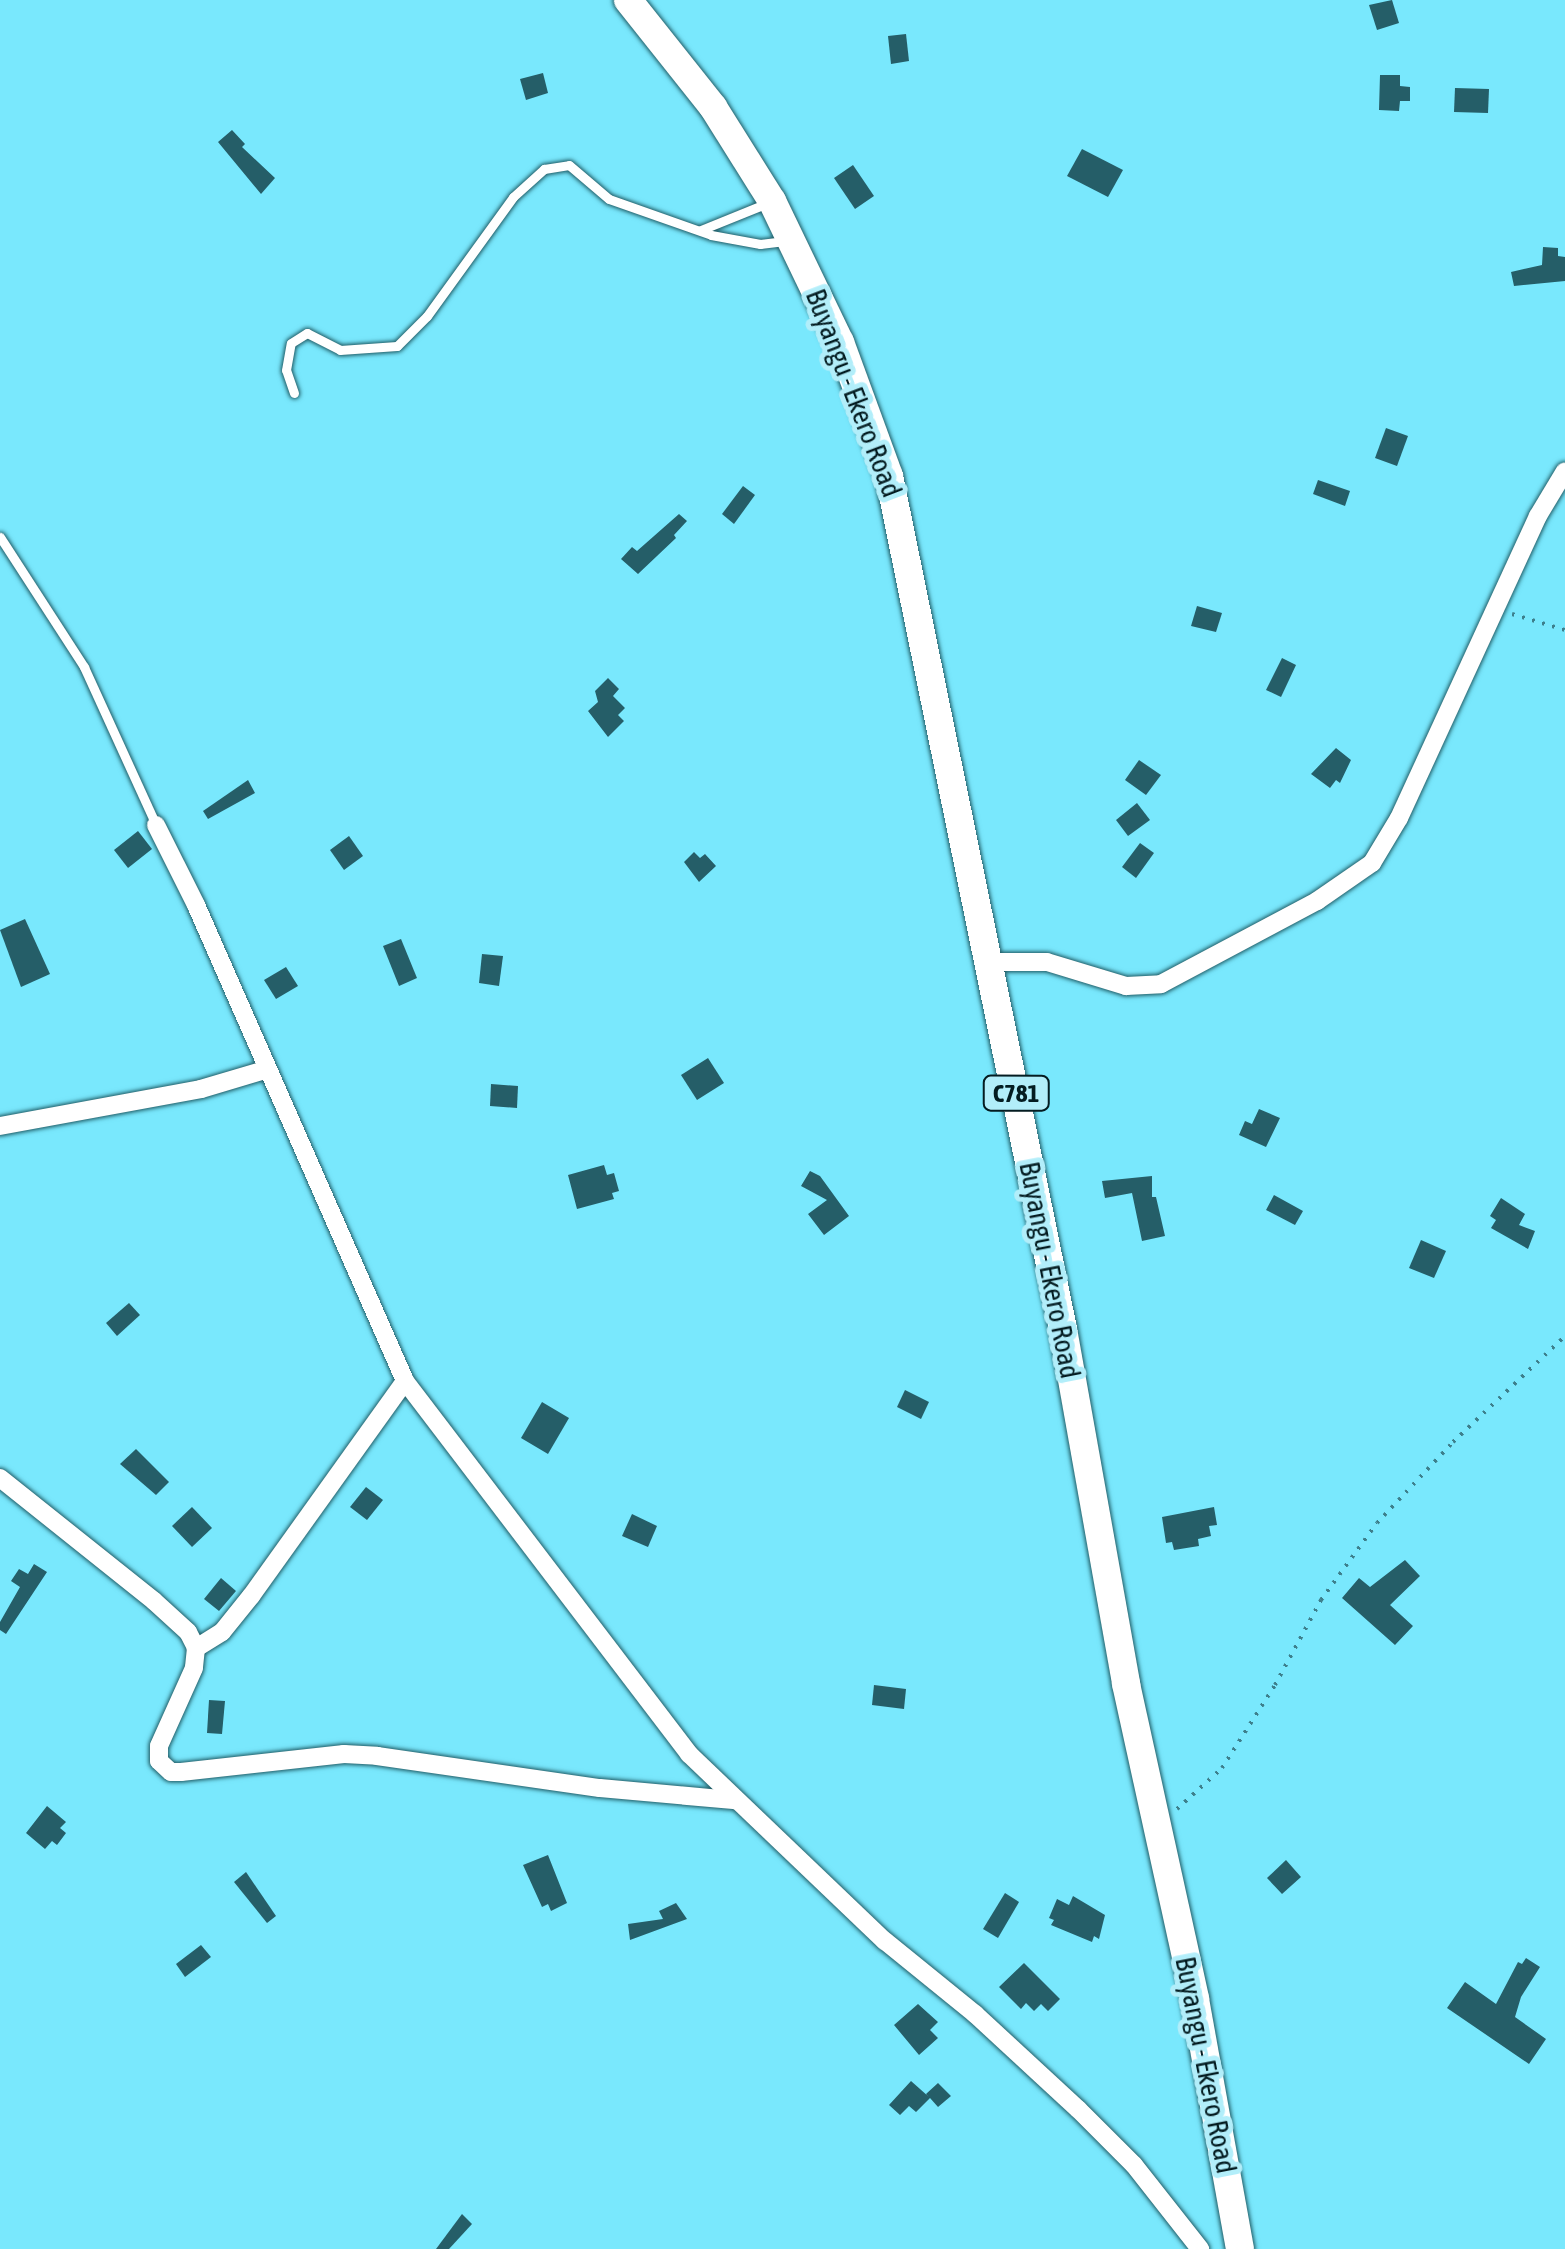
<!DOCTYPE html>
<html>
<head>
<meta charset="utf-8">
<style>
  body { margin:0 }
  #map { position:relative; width:1565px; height:2249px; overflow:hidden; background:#79e8fd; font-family:"Asap Condensed",sans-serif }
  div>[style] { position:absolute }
  .building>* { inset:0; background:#255e68 }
  .path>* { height:4px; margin-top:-2px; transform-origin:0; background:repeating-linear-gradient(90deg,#3d7f8c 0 2.5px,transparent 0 10.5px) }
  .roads { filter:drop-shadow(0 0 2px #215d67) drop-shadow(0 0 2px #215d67) }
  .lane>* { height:9px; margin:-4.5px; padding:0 4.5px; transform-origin:4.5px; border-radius:4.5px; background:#fff }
  .street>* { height:18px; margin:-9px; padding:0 9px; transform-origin:9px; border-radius:9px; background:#fff }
  .primary>* { height:28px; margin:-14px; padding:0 14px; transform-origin:14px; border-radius:14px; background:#fff }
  span { translate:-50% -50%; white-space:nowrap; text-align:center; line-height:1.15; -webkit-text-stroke:10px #b2eefa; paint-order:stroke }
  .shield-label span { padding:2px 8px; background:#b2eefa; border:2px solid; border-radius:8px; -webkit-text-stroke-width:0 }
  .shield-label { font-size:25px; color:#041c21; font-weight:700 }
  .street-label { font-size:28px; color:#041c21 }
</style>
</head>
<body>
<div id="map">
  <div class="building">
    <div style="clip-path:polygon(1392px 0,1399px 23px,1377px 30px,1369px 5px)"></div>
    <div style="clip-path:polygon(906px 34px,909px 61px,891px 64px,888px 36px)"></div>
    <div style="clip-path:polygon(543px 73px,548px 93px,526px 100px,520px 79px)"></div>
    <div style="clip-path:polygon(1380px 75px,1400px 75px,1400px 86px,1410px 87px,1410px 101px,1400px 101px,1399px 111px,1379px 110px)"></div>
    <div style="clip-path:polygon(1455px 88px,1489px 89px,1488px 113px,1454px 112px)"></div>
    <div style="clip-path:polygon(232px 130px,245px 144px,242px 147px,275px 178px,261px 194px,218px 142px)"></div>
    <div style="clip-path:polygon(1082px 149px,1123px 170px,1108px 197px,1067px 176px)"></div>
    <div style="clip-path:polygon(853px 165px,874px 196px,855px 209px,834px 178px)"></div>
    <div style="clip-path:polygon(1543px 247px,1558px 248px,1558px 256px,1565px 257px,1565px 281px,1514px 286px,1511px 272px,1542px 265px)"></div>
    <div style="clip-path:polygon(1386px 428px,1408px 436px,1397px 466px,1375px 458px)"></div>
    <div style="clip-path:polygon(1318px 480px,1350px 491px,1345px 506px,1313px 494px)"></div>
    <div style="clip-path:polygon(743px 486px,755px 495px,734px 524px,722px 514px)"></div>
    <div style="clip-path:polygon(679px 514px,687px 521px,674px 535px,676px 538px,638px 574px,621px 559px,632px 547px,637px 551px)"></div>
    <div style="clip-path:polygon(1197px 606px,1222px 613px,1216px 632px,1191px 626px)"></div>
    <div style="clip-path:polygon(1282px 658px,1296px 665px,1281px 697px,1266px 690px)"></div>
    <div style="clip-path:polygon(608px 678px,619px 689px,613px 696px,625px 708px,618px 715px,624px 721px,608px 737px,588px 711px,598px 702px,595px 691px)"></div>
    <div style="clip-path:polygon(1336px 748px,1351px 760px,1340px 783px,1336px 780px,1330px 788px,1311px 774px)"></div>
    <div style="clip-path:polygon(1139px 760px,1161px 775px,1146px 795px,1125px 780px)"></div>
    <div style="clip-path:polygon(248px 780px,255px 793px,208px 819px,203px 811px)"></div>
    <div style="clip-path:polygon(1137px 803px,1150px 820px,1128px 836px,1116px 820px)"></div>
    <div style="clip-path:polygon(138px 831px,152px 849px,128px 868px,114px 850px)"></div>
    <div style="clip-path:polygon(349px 836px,363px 856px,344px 870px,330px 850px)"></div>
    <div style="clip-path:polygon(1140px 843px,1154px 853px,1136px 878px,1122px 867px)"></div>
    <div style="clip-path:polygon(694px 852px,700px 858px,705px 854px,716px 866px,699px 882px,684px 862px)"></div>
    <div style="clip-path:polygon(25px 919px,50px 974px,21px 987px,0 930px)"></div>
    <div style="clip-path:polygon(401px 939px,417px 978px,399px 986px,383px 946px)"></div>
    <div style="clip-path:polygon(482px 954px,503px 956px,499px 986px,479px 983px)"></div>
    <div style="clip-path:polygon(286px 967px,298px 986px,276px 999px,264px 980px)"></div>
    <div style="clip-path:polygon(708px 1058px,724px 1083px,697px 1100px,681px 1075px)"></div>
    <div style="clip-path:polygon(491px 1084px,518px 1086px,517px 1108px,490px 1106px)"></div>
    <div style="clip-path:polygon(1259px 1109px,1280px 1118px,1266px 1147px,1239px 1135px,1245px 1121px,1252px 1124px)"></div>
    <div style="clip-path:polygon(604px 1165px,607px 1175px,614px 1173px,619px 1191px,612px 1193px,614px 1199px,577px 1209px,568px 1175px)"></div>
    <div style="clip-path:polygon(810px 1171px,820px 1176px,849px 1216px,824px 1235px,808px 1214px,827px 1200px,801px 1186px)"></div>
    <div style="clip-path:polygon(1152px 1176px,1152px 1197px,1156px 1197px,1165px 1236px,1142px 1241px,1132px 1193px,1105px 1198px,1102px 1181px)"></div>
    <div style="clip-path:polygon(1274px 1195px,1303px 1211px,1295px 1225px,1266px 1210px)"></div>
    <div style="clip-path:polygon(1501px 1198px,1525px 1214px,1519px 1225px,1535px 1231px,1528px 1249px,1491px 1228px,1496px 1220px,1490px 1216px)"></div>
    <div style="clip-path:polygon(1421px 1240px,1446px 1251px,1434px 1278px,1409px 1268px)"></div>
    <div style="clip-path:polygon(129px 1303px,140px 1315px,117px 1336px,106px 1323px)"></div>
    <div style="clip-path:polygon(905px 1390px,929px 1402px,921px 1419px,897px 1407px)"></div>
    <div style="clip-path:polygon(542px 1402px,569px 1418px,548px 1454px,521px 1438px)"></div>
    <div style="clip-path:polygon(136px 1449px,169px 1482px,156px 1495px,120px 1464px)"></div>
    <div style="clip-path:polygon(366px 1487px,383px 1500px,367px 1520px,350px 1507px)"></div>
    <div style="clip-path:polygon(192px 1507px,212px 1528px,192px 1547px,172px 1526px)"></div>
    <div style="clip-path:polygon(1214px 1507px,1217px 1525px,1209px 1526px,1211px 1536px,1198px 1539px,1199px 1546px,1174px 1550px,1172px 1542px,1166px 1543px,1162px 1517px)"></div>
    <div style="clip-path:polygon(632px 1514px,657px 1526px,648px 1547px,622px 1536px)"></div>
    <div style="clip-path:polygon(1405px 1560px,1420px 1576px,1390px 1605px,1413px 1626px,1395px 1645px,1342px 1598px,1359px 1578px,1370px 1587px)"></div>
    <div style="clip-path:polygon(34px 1564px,47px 1572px,6px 1634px,0 1630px,0 1622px,20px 1587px,11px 1581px,19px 1569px,28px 1574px)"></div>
    <div style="clip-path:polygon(221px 1578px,236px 1591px,219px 1611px,204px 1599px)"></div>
    <div style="clip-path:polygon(874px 1685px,906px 1689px,904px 1709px,872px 1705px)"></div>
    <div style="clip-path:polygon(209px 1700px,225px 1701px,222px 1734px,207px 1733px)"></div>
    <div style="clip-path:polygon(47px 1806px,66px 1822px,60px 1828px,66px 1833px,57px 1845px,52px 1841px,45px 1849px,26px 1833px)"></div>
    <div style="clip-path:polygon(548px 1855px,567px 1903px,551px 1911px,548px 1904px,542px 1907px,523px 1865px)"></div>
    <div style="clip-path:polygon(1286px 1860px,1301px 1877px,1282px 1894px,1267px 1878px)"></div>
    <div style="clip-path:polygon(246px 1872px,276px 1916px,267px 1923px,234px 1882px)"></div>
    <div style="clip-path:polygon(1005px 1893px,1019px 1902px,998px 1938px,983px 1929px)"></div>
    <div style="clip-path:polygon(1073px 1896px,1105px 1915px,1099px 1939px,1094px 1936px,1092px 1942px,1051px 1925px,1054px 1920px,1049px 1918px,1057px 1899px,1069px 1905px)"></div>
    <div style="clip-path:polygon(676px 1903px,687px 1919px,630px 1940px,628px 1924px,663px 1919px,659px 1911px)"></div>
    <div style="clip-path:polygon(201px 1945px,211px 1957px,185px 1977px,176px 1964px)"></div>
    <div style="clip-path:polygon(1526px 1958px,1540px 1967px,1521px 1997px,1515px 2017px,1546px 2039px,1529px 2064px,1447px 2008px,1465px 1982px,1496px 2004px,1518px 1962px,1522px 1964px)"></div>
    <div style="clip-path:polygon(1024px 1963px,1060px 1999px,1048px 2011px,1041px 2004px,1034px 2011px,1026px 2003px,1021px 2009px,999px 1987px)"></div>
    <div style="clip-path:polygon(918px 2004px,938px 2022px,930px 2030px,938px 2038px,919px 2055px,894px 2025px)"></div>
    <div style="clip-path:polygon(911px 2081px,929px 2097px,926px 2094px,938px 2083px,951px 2096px,938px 2107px,930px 2098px,916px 2112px,909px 2106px,900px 2115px,889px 2105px)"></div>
    <div style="clip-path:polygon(462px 2214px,472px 2224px,449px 2249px,436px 2249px)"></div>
  </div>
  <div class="path">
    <div style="left:1512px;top:614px;width:55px;rotate:16.8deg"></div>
    <div style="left:1177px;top:1809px;width:61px;rotate:-42.3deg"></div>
    <div style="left:1222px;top:1768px;width:98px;rotate:-57.4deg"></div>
    <div style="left:1275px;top:1685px;width:97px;rotate:-61.6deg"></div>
    <div style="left:1321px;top:1600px;width:95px;rotate:-54deg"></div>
    <div style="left:1377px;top:1523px;width:111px;rotate:-46.8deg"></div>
    <div style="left:1453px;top:1442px;width:154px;rotate:-43.4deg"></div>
  </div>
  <div class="roads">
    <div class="lane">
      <div style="left:701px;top:230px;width:74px;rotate:-22.1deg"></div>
      <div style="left:294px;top:393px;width:24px;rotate:-109deg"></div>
      <div style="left:286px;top:370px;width:27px;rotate:-80deg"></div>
      <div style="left:291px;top:343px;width:19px;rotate:-32deg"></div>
      <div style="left:307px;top:333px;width:37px;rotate:27deg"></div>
      <div style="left:340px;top:350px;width:57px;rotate:-4deg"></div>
      <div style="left:397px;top:346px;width:42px;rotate:-45deg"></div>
      <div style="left:427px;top:316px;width:147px;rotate:-54.1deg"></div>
      <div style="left:513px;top:197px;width:42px;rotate:-42.1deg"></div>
      <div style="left:544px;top:169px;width:25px;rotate:-9deg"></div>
      <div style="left:569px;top:165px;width:52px;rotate:40.4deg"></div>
      <div style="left:609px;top:199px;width:108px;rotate:19.4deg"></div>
      <div style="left:711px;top:235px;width:50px;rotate:10.4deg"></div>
      <div style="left:760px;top:244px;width:25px;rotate:-7deg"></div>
      <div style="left:0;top:537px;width:155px;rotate:57.1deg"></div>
      <div style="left:84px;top:667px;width:174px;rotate:65.5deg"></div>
    </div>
    <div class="street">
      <div style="left:156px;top:825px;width:89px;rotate:63.4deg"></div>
      <div style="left:196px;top:905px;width:520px;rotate:66.29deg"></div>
      <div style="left:405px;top:1381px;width:469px;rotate:52.7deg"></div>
      <div style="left:689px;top:1754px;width:271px;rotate:43.7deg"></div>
      <div style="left:885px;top:1941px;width:116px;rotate:39deg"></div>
      <div style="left:975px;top:2014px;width:140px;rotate:42.7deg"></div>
      <div style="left:1078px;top:2109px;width:79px;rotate:45deg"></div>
      <div style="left:1134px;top:2165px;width:107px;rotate:51.8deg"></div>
      <div style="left:989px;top:962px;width:58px"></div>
      <div style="left:1047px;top:962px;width:83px;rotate:16.9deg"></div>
      <div style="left:1126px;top:986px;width:35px;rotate:-3deg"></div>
      <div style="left:1161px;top:984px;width:177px;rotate:-28deg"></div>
      <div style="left:1317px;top:901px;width:67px;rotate:-34.6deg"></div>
      <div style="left:1372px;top:863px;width:52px;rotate:-59deg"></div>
      <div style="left:1399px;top:818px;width:332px;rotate:-65.3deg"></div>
      <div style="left:1538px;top:516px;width:52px;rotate:-59deg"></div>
      <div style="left:0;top:1126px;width:204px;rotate:-10.4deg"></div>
      <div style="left:201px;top:1089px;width:67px;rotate:-16.5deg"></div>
      <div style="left:405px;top:1381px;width:264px;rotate:125.6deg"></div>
      <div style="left:251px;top:1596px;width:46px;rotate:128.9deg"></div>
      <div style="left:222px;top:1632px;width:31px;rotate:148deg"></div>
      <div style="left:196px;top:1648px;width:20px;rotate:96deg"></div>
      <div style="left:194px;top:1668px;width:85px;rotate:114.2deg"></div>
      <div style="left:159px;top:1746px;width:15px;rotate:90deg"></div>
      <div style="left:159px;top:1761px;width:16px;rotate:43deg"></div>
      <div style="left:171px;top:1772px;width:10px"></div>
      <div style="left:181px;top:1772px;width:164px;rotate:-6.3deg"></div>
      <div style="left:344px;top:1754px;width:33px;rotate:3deg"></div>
      <div style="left:377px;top:1756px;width:225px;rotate:8.2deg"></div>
      <div style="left:600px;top:1788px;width:134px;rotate:5.2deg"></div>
      <div style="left:0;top:1478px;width:197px;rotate:38.6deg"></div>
      <div style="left:154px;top:1601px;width:46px;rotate:42.4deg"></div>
      <div style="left:188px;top:1632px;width:18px;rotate:63deg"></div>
    </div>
    <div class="primary">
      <div style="left:628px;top:0;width:137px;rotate:51.5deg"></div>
      <div style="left:713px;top:107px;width:111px;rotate:57.9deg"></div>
      <div style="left:772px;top:201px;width:157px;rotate:64.3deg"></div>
      <div style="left:840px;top:342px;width:143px;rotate:69.9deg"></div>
      <div style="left:889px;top:476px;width:871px;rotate:78.47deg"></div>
      <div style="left:1063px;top:1329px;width:361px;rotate:79.9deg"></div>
      <div style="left:1126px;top:1684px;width:322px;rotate:77.6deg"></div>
      <div style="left:1195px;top:1999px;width:254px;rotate:79.8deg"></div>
    </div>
  </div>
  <div class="shield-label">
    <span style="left:1016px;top:1093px">C781</span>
  </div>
  <div class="street-label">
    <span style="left:854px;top:393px;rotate:69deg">Buyangu - Ekero Road</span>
    <span style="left:1050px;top:1270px;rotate:79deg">Buyangu - Ekero Road</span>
    <span style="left:1206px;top:2065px;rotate:79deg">Buyangu - Ekero Road</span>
  </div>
</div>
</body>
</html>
